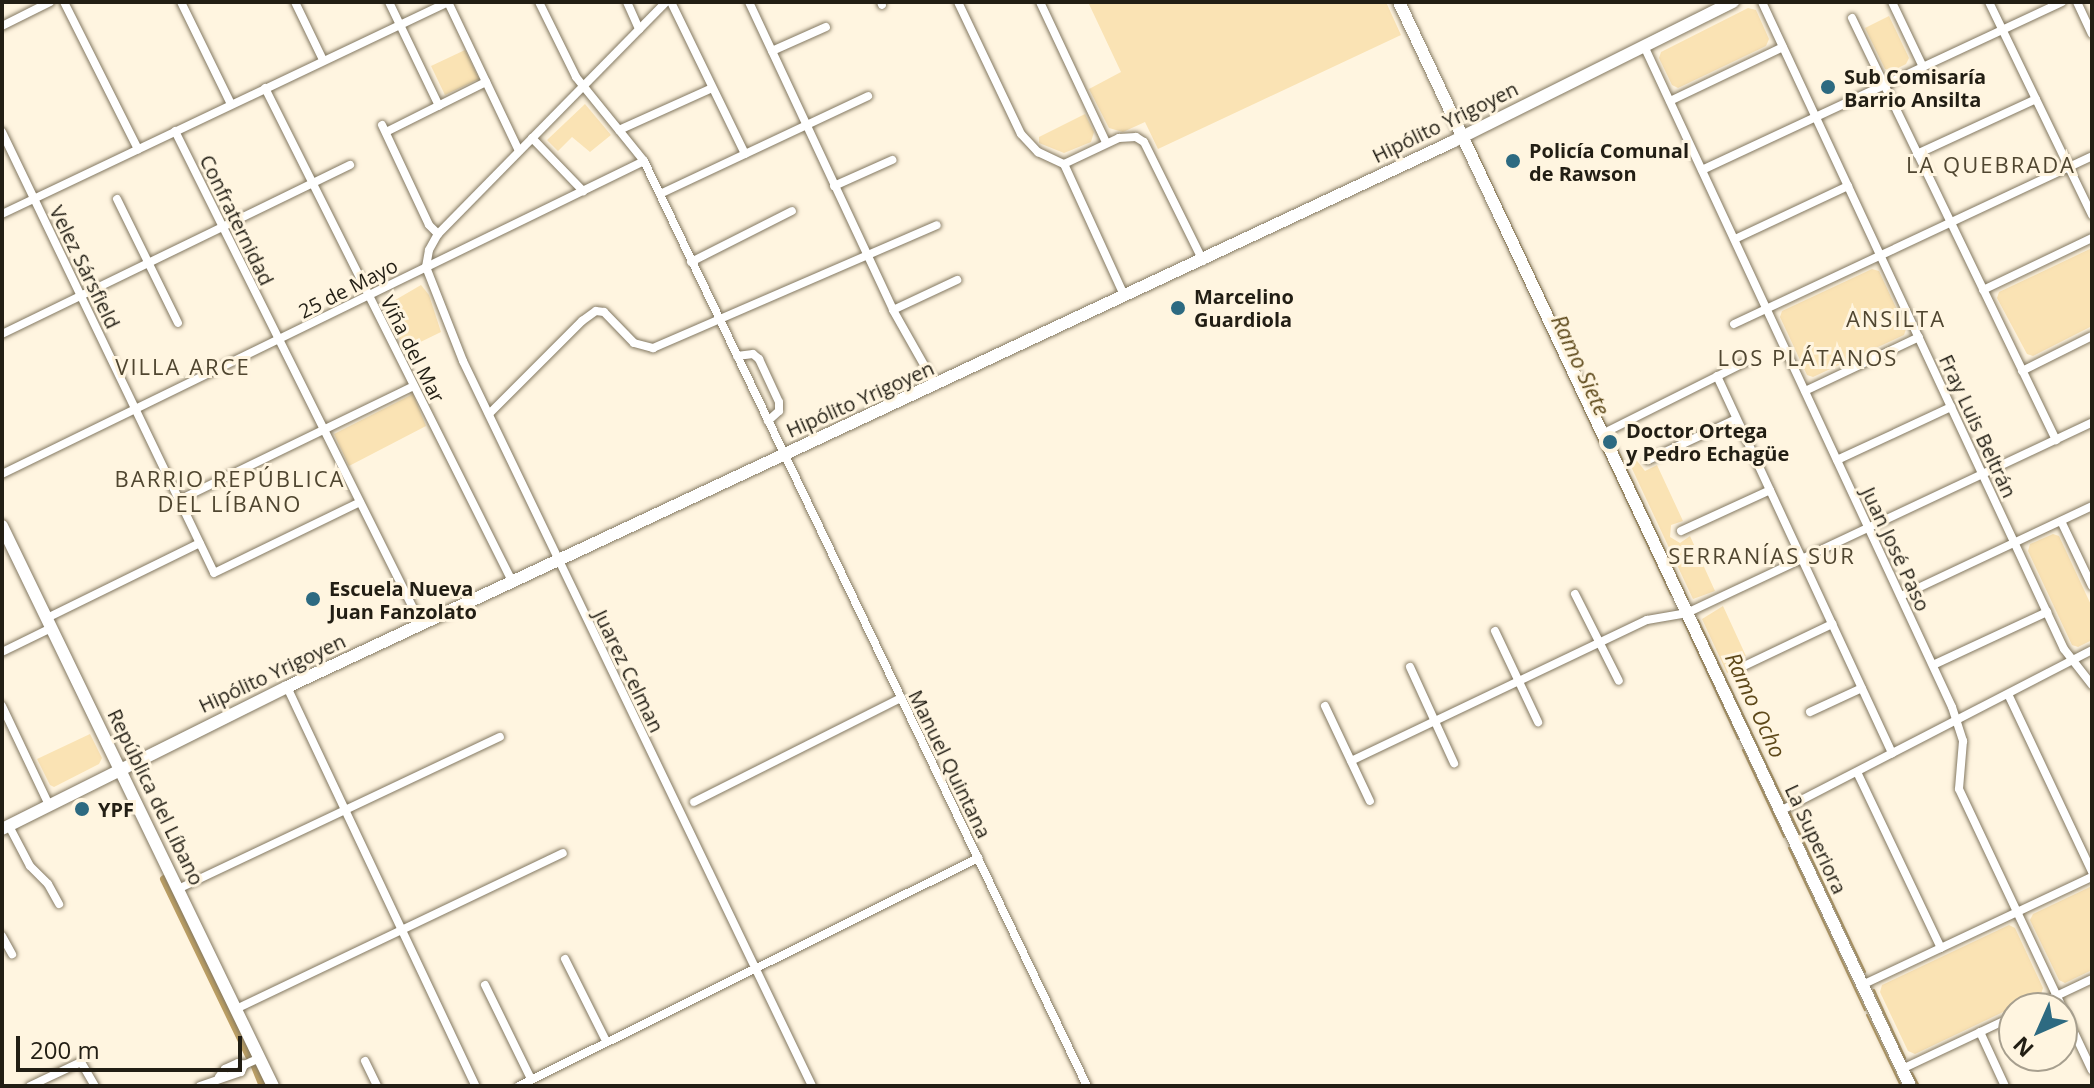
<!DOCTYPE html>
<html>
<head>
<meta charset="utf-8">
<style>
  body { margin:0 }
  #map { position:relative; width:2094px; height:1088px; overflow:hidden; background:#fff5e0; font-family:"Open Sans",sans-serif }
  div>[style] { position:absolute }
  .green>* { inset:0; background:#fae3b4 }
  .stream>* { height:2px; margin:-1px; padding:0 1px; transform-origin:1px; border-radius:1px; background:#bda064 }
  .canal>* { height:8px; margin:-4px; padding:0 4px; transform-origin:4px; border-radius:4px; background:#bda064 }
  .roads { filter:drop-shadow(0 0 2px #837861) drop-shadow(0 0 2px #837861) }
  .street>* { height:8px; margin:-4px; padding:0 4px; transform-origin:4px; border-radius:4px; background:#fff }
  .secondary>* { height:12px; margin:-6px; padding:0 6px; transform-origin:6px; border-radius:6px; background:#fff }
  .dots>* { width:22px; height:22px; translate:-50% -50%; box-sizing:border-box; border:4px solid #fff5e0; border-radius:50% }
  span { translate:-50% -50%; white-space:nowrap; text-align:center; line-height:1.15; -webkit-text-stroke:6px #fff5e0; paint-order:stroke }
  .poi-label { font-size:20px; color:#221e14; font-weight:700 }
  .left { translate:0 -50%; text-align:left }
  .street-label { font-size:20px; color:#221e14 }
  .neighbourhood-label { font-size:22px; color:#504630; letter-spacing:2px }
  .water-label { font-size:22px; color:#5d4819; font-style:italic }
  .frame { position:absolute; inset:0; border:4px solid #221e14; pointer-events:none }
  .north { position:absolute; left:1998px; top:992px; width:80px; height:80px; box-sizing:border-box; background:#fff5e0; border:2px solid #a79f8e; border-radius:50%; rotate:225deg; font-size:22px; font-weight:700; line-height:32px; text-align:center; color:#221e14 }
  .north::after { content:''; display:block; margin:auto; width:28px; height:36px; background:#2d6a81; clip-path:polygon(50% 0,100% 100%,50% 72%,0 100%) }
  .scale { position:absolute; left:16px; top:1036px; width:226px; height:36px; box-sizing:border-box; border:4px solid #221e14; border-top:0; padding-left:10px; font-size:24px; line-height:28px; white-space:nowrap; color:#221e14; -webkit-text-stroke:6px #fff5e0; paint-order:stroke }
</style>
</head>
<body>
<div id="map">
  <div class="green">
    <div style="clip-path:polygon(1088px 2px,1386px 2px,1401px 35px,1158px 149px,1145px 122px,1123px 132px,1109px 128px,1089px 89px,1121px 72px)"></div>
    <div style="clip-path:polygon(1748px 8px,1756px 10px,1769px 39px,1766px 46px,1678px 88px,1672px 85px,1659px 58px,1661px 52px)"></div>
    <div style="clip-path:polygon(1889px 16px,1909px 58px,1906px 64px,1892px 71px,1885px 69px,1865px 28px)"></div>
    <div style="clip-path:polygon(465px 50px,479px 79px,445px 95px,431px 66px)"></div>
    <div style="clip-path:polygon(585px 104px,611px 135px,590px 152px,572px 137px,558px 151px,547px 140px)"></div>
    <div style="clip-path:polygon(1085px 114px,1094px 132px,1091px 142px,1064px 153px,1039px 143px,1039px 137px)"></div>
    <div style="clip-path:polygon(2092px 248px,2092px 326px,2033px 356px,2027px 354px,1997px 298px,1999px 292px)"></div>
    <div style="clip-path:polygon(1872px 269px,1879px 271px,1906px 329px,1904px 335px,1813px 377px,1807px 375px,1780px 317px,1782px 311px)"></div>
    <div style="clip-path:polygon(421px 285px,429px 295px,441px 332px,404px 350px,385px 306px)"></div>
    <div style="clip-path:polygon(413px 394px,426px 426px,349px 466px,334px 434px)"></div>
    <div style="clip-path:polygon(1634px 457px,1645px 471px,1657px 465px,1683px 521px,1671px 525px,1670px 537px,1680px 543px,1690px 536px,1715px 591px,1693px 599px,1628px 460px)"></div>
    <div style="clip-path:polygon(2053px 534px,2059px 536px,2092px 607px,2092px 640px,2078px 647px,2072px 645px,2028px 551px,2030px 544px)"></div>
    <div style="clip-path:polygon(1723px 606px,1746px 656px,1737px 659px,1735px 670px,1727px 673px,1702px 619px)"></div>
    <div style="clip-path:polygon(90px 734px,102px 758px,99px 764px,54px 787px,50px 785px,37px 759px)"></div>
    <div style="clip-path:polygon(2092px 886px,2092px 970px,2065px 983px,2059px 980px,2030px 920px,2033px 914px)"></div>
    <div style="clip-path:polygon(2009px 925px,2015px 928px,2043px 988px,2041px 994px,1915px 1054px,1908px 1051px,1880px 992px,1882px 985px)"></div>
  </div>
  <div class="stream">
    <div style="left:1472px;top:143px;width:314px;rotate:64.7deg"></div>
    <div style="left:1495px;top:219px;width:415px;rotate:64.9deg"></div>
    <div style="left:1610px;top:434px;width:183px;rotate:64.8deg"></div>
    <div style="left:1683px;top:620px;width:131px;rotate:65.2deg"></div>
    <div style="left:1698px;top:620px;width:203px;rotate:64.6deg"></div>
    <div style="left:1743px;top:750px;width:96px;rotate:64.8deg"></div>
    <div style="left:1789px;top:811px;width:178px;rotate:64.7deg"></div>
    <div style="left:1789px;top:848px;width:179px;rotate:64.9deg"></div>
    <div style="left:1874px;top:990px;width:75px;rotate:65.5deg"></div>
    <div style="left:1867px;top:1015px;width:79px;rotate:64.4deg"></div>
    <div style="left:1912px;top:1073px;width:15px;rotate:62deg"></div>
  </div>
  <div class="canal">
    <div style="left:164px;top:879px;width:199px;rotate:64.3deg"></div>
    <div style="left:254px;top:1064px;width:24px;rotate:68deg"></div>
  </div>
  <div class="roads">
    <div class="street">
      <div style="left:64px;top:2px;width:165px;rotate:63.3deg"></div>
      <div style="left:181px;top:2px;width:114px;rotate:63.9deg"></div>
      <div style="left:295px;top:2px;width:64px;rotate:64.2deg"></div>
      <div style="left:389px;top:2px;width:115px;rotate:64.3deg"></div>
      <div style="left:448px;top:2px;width:165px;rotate:64.5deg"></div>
      <div style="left:539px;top:2px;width:84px;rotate:63.7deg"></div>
      <div style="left:576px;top:77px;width:108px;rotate:51deg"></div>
      <div style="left:644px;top:161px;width:1026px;rotate:64.41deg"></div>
      <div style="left:627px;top:2px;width:30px;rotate:66deg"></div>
      <div style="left:671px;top:2px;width:169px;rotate:64deg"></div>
      <div style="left:749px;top:2px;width:340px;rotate:64.9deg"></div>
      <div style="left:893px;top:310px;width:87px;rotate:60.5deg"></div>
      <div style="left:881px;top:2px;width:3px;rotate:72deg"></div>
      <div style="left:958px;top:2px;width:146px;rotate:64.5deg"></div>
      <div style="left:1021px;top:134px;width:25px;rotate:47deg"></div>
      <div style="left:1038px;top:152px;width:29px;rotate:25deg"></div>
      <div style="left:1064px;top:164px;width:146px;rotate:65.4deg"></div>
      <div style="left:1040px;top:2px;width:155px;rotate:64.8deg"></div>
      <div style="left:1762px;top:2px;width:714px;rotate:64.98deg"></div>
      <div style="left:2064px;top:649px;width:46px;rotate:52.1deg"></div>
      <div style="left:1892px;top:2px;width:72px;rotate:64.5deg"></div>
      <div style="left:1989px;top:2px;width:237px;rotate:64.2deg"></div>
      <div style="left:2077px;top:2px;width:35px;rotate:65deg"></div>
      <div style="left:1852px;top:18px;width:469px;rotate:64.2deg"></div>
      <div style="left:2px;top:26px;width:54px;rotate:-26.6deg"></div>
      <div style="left:1644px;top:46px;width:729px;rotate:65.02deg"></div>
      <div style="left:1952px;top:707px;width:36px;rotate:72deg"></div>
      <div style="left:1963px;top:741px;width:48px;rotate:94.8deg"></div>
      <div style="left:1959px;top:789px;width:311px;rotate:64.7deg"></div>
      <div style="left:772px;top:51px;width:59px;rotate:-24deg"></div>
      <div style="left:265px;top:88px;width:551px;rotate:63.39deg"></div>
      <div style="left:1670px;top:101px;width:125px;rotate:-25.5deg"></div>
      <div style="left:382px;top:125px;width:110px;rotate:64.8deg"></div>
      <div style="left:429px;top:225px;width:13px;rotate:45deg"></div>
      <div style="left:619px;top:130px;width:102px;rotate:-24.3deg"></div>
      <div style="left:175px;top:131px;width:551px;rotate:63.48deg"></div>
      <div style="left:2px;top:132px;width:489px;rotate:64.3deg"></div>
      <div style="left:214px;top:573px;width:162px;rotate:-25.9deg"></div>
      <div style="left:386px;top:132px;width:112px;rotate:-26.6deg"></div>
      <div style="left:532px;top:138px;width:74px;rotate:46.1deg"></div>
      <div style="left:1917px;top:154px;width:131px;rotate:-24.8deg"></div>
      <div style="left:1064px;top:164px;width:61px;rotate:-25.3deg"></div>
      <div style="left:1119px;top:138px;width:17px;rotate:-3deg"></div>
      <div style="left:1136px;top:137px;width:9px;rotate:32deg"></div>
      <div style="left:1144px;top:142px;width:133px;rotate:63.6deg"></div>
      <div style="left:1702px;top:170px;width:397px;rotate:-25deg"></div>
      <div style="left:834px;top:186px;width:64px;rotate:-24.1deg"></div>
      <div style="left:660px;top:194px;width:230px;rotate:-25.2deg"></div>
      <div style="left:117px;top:199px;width:138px;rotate:63.8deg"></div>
      <div style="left:2px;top:214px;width:495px;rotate:-25.4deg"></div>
      <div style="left:1735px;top:239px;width:125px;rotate:-25.1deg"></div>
      <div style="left:691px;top:262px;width:113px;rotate:-26.8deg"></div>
      <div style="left:426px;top:267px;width:101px;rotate:68.5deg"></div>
      <div style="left:463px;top:361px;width:805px;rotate:64.29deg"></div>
      <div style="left:426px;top:267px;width:17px;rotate:-80deg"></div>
      <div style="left:429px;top:250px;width:18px;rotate:-61deg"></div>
      <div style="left:438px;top:234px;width:325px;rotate:-45.5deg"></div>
      <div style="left:1983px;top:290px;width:121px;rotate:-25.5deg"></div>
      <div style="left:893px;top:310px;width:71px;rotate:-25.1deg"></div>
      <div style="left:1734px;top:324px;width:395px;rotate:-25.1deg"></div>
      <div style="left:2px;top:334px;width:387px;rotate:-25.9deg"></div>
      <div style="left:737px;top:356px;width:16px;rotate:-7deg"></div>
      <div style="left:753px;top:354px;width:8px;rotate:40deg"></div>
      <div style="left:759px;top:359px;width:47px;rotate:65.1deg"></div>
      <div style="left:779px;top:402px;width:9px;rotate:90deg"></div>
      <div style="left:779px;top:411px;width:15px;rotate:138deg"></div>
      <div style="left:2022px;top:371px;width:78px;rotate:-26.6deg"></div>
      <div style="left:1717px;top:376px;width:416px;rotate:65.1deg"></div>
      <div style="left:1805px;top:391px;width:126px;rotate:-25.3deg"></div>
      <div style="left:489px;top:414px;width:132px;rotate:-45deg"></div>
      <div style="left:582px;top:321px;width:17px;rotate:-36deg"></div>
      <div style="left:596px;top:311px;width:8px;rotate:7deg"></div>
      <div style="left:604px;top:312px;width:43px;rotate:45.9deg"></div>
      <div style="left:634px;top:343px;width:20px;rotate:15deg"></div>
      <div style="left:653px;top:348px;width:309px;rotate:-23.4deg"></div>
      <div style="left:1602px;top:434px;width:163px;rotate:-26.6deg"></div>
      <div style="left:1648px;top:460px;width:97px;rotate:-25deg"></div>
      <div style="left:1837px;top:460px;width:126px;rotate:-24.9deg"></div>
      <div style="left:2px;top:474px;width:714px;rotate:-25.99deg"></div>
      <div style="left:179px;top:500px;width:261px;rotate:-25.9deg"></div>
      <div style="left:2061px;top:521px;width:72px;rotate:64.5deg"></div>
      <div style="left:1681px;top:531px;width:98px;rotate:-24.7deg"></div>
      <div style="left:1575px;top:594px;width:97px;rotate:63.2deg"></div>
      <div style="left:1901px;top:596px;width:211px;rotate:-25.2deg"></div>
      <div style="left:47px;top:618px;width:170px;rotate:-26.1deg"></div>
      <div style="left:1495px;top:631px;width:101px;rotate:64.7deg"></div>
      <div style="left:2px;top:652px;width:55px;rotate:-26.1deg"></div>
      <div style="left:1933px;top:665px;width:126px;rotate:-24.9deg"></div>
      <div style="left:1744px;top:666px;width:98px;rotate:-25.5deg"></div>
      <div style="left:1410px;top:667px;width:106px;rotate:65.4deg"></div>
      <div style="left:287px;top:687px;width:441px;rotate:64.7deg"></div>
      <div style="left:2008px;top:694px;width:197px;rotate:64.7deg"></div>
      <div style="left:2px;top:706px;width:110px;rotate:64.6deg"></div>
      <div style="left:1325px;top:706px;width:105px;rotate:64.7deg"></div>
      <div style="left:1810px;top:712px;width:57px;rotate:-24.8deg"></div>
      <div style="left:1351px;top:761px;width:328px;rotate:-25.5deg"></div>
      <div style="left:1647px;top:620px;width:41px;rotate:-9.9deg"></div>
      <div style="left:1687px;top:613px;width:448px;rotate:-25.2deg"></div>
      <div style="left:1857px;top:772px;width:195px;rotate:64.5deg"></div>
      <div style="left:694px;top:802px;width:232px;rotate:-26.7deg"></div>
      <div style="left:1780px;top:811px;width:351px;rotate:-27.3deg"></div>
      <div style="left:9px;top:826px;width:45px;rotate:62.3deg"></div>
      <div style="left:30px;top:866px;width:25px;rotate:45deg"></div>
      <div style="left:48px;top:884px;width:23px;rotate:61deg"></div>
      <div style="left:178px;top:889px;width:356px;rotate:-25.3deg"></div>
      <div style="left:2px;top:936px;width:21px;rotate:61deg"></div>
      <div style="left:565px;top:959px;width:92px;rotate:63.4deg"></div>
      <div style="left:485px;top:985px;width:105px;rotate:63.9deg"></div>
      <div style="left:1862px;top:985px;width:254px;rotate:-25.2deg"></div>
      <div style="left:2031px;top:1008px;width:68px;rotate:-25.4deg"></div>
      <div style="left:236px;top:1009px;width:362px;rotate:-25.5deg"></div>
      <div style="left:1980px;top:1032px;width:60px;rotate:65.2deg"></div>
      <div style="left:365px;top:1061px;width:28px;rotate:64deg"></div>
      <div style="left:1902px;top:1069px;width:124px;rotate:-25.3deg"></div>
      <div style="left:219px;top:1077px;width:10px;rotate:-53deg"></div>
      <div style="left:225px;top:1069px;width:14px;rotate:-25deg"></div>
      <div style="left:238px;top:1063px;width:6px;rotate:18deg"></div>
      <div style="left:30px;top:1086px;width:56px;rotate:-25.2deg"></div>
      <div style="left:81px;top:1062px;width:28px;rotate:60deg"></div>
      <div style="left:200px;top:1086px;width:43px;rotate:-18.9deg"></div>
      <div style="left:241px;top:1072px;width:8px;rotate:-67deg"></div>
      <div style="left:244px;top:1065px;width:17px;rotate:-24deg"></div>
      <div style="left:519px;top:1086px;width:513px;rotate:-26.42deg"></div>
    </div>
    <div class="secondary">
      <div style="left:1399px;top:2px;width:1198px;rotate:64.76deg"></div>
      <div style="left:2px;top:526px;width:622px;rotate:64.18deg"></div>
      <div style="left:2px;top:829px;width:318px;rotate:-26.5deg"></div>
      <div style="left:287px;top:687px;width:1286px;rotate:-25.07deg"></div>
      <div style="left:1452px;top:142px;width:314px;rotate:-26.5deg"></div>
    </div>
  </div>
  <div class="dots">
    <div style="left:1828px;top:87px;background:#2d6a81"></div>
    <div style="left:1513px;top:161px;background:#2d6a81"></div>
    <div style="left:1178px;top:308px;background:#2d6a81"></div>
    <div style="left:1610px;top:442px;background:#2d6a81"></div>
    <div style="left:313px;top:599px;background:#2d6a81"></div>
    <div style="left:82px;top:809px;background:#2d6a81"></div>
  </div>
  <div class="poi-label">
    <span class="left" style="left:1844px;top:88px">Sub Comisaría<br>Barrio Ansilta</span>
    <span class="left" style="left:1529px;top:162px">Policía Comunal<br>de Rawson</span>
    <span class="left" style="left:1194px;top:308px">Marcelino<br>Guardiola</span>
    <span class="left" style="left:1626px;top:442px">Doctor Ortega<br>y Pedro Echagüe</span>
    <span class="left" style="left:329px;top:600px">Escuela Nueva<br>Juan Fanzolato</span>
    <span class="left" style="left:98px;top:809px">YPF</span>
  </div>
  <div class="street-label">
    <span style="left:1445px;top:122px;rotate:-26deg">Hipólito Yrigoyen</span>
    <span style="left:237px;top:220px;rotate:64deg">Confraternidad</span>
    <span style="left:85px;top:267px;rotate:64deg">Velez Sársfield</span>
    <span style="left:348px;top:288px;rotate:-27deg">25 de Mayo</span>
    <span style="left:413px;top:349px;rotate:63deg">Viña del Mar</span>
    <span style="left:860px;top:399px;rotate:-24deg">Hipólito Yrigoyen</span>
    <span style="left:1978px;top:426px;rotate:65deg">Fray Luis Beltrán</span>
    <span style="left:1896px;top:549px;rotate:65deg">Juan José Paso</span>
    <span style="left:629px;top:671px;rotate:64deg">Juarez Celman</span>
    <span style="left:272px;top:673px;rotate:-25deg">Hipólito Yrigoyen</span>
    <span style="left:950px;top:764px;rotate:64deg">Manuel Quintana</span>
    <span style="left:156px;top:797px;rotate:64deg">República del Líbano</span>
    <span style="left:1816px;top:839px;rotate:65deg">La Superiora</span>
  </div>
  <div class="neighbourhood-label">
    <span style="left:1991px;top:165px">LA QUEBRADA</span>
    <span style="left:1896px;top:319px">ANSILTA</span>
    <span style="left:1808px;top:358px">LOS PLÁTANOS</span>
    <span style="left:183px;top:367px">VILLA ARCE</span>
    <span style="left:230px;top:491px">BARRIO REPÚBLICA<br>DEL LÍBANO</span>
    <span style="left:1762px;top:556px">SERRANÍAS SUR</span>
  </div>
  <div class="water-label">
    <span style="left:1581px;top:365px;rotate:65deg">Ramo Siete</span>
    <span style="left:1756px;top:705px;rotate:65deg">Ramo Ocho</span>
  </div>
  <div class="frame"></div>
  <div class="north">N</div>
  <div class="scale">200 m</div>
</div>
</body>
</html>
